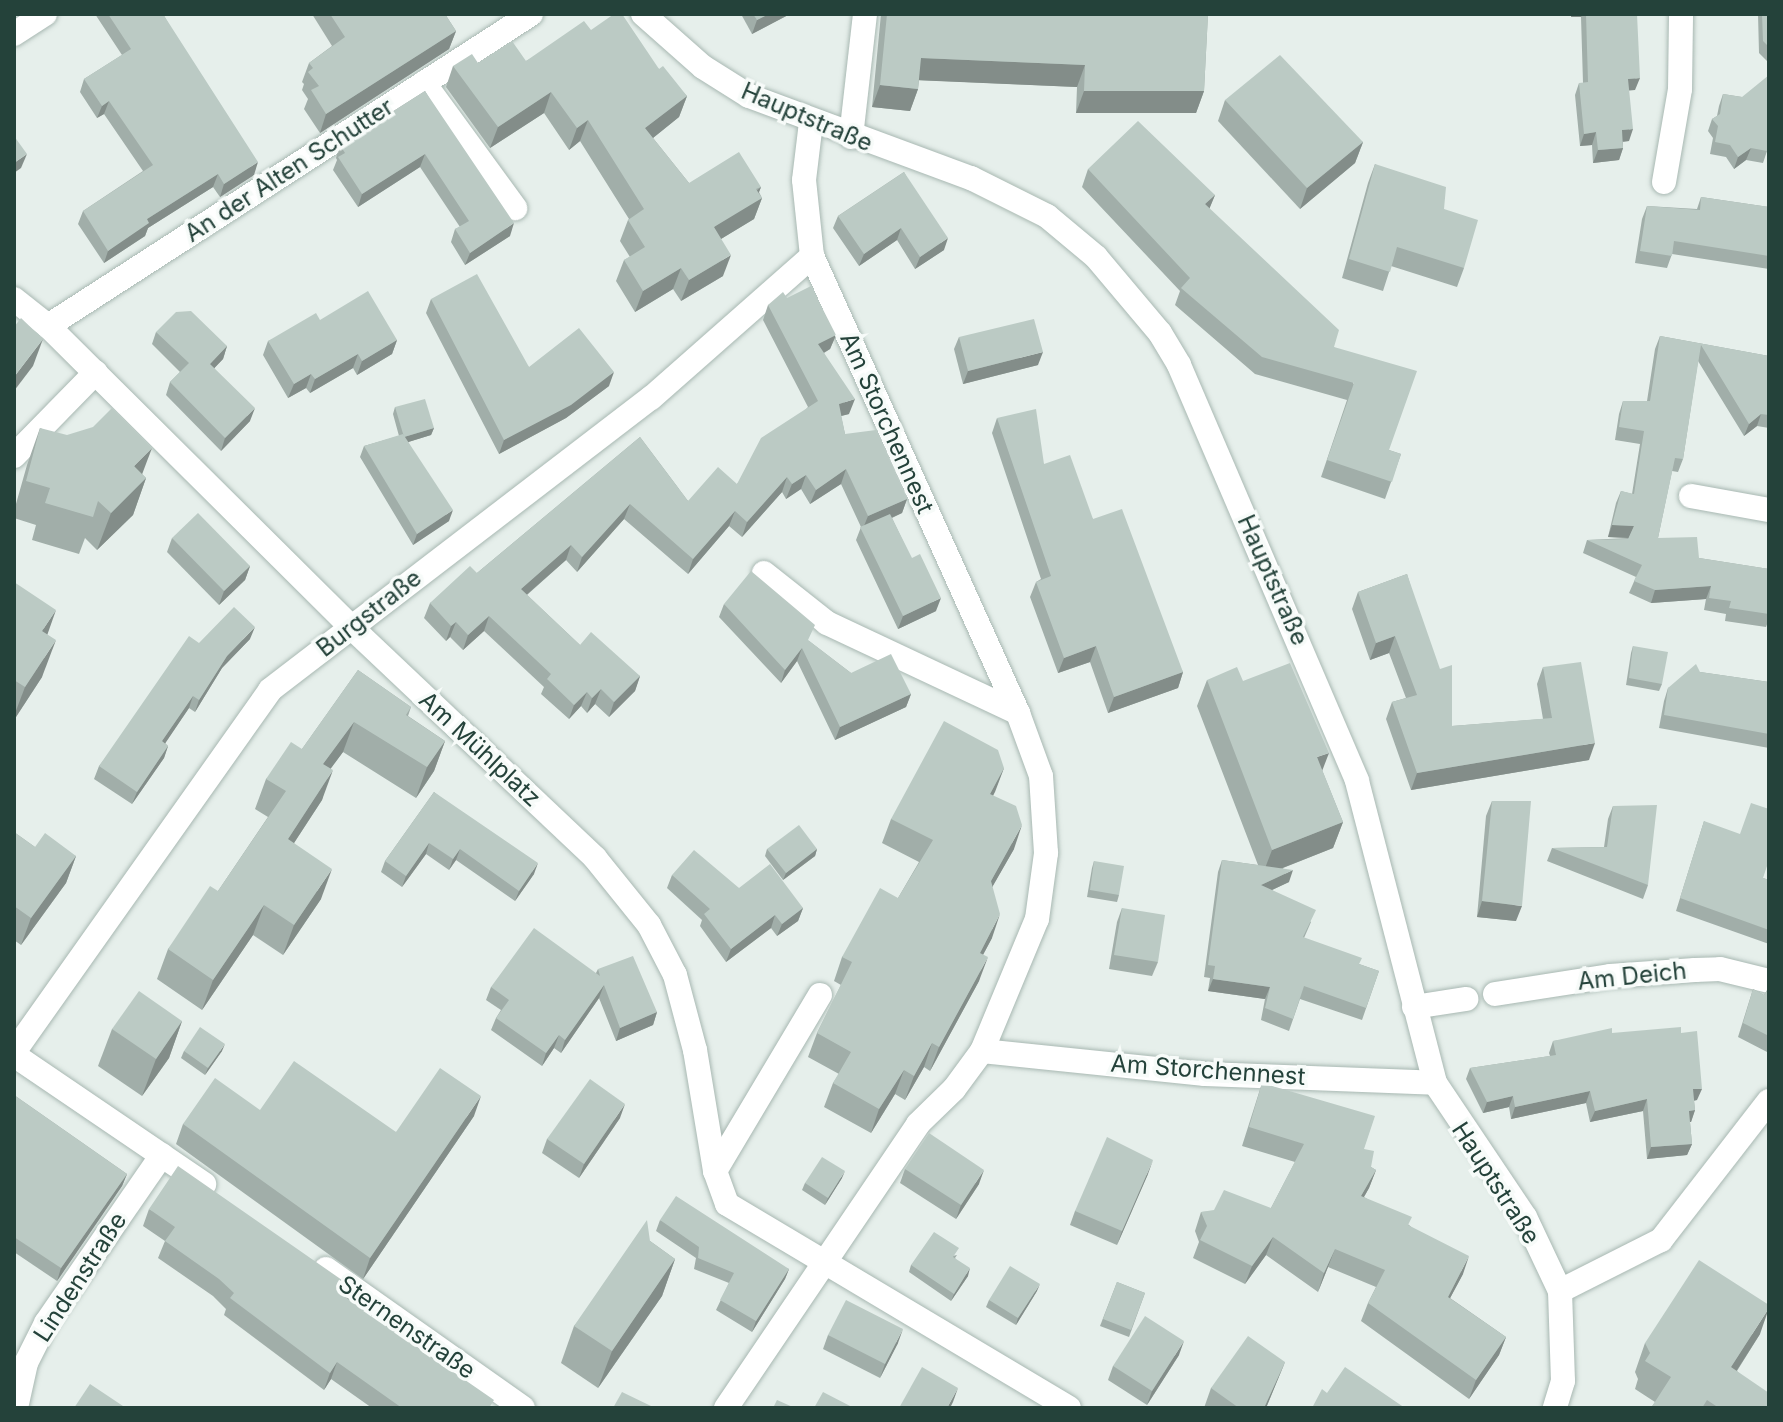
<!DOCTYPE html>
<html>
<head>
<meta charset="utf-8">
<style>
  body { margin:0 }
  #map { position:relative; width:1783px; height:1422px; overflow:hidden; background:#e6efeb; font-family:Inter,sans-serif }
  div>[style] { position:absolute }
  .roads { filter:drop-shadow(0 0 2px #a8b8b2) drop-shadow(0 0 2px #a8b8b2) }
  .minor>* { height:24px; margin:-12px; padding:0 12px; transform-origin:12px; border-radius:12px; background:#fff }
  .wall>* { inset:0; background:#a1aea9 }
  .shaded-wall>* { inset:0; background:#838d89 }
  .building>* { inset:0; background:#bbcac4 }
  span { translate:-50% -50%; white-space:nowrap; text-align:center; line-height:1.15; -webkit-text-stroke:7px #f7fbf9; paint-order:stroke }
  .street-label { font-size:24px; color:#24423a }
  .frame { position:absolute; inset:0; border:16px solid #24423a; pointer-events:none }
</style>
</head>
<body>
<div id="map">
  <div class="roads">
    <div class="minor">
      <div style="left:643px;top:14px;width:80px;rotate:41.5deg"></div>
      <div style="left:703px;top:67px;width:54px;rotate:32.2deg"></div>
      <div style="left:749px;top:96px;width:237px;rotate:20.3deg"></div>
      <div style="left:971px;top:178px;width:85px;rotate:26.6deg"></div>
      <div style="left:1047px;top:216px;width:64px;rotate:39.9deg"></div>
      <div style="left:1096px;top:257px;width:99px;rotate:49.9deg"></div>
      <div style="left:1160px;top:333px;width:37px;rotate:59deg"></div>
      <div style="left:1179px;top:365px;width:452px;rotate:66.8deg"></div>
      <div style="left:1357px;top:781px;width:312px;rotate:75.5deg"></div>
      <div style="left:1435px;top:1083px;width:161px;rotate:56.1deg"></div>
      <div style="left:1525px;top:1217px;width:82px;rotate:64.7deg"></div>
      <div style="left:1560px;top:1291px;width:90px;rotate:88.1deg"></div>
      <div style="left:1563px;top:1381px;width:28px;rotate:107deg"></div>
      <div style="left:14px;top:34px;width:37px;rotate:-33deg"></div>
      <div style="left:424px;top:83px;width:155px;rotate:53.9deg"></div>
      <div style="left:851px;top:137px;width:124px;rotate:-83.5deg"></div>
      <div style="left:1664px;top:182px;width:94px;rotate:-80.2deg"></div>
      <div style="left:1680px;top:89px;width:75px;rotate:-89.2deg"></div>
      <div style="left:14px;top:299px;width:43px;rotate:38.5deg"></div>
      <div style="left:48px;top:326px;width:427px;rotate:44.8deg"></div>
      <div style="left:351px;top:627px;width:336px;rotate:43.4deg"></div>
      <div style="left:595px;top:858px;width:86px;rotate:51.1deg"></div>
      <div style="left:649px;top:925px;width:56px;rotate:62.5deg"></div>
      <div style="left:675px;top:975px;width:78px;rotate:75.1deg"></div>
      <div style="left:695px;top:1050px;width:123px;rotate:80.6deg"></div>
      <div style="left:715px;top:1171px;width:35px;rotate:70deg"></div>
      <div style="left:727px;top:1204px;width:398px;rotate:30.8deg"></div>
      <div style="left:48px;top:326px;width:575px;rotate:-32.86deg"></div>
      <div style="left:14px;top:456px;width:117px;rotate:-45.7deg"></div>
      <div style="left:1691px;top:496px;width:79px;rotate:10.2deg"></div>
      <div style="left:764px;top:573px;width:80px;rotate:38.4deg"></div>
      <div style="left:827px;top:623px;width:211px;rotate:25.2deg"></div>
      <div style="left:1495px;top:994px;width:116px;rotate:-8.9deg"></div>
      <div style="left:1610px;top:976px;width:85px;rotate:-4deg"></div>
      <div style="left:1695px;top:970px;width:25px;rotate:-2deg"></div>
      <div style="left:1720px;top:969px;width:50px;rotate:13.8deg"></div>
      <div style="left:1414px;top:1007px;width:53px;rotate:-8.7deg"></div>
      <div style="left:982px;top:1051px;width:224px;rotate:5.9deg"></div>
      <div style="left:1205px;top:1074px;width:230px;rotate:2.2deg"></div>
      <div style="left:14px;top:1052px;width:443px;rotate:-54.7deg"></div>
      <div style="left:270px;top:690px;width:480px;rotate:-37.5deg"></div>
      <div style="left:651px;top:398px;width:215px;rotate:-41.4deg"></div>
      <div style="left:14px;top:1055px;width:230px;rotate:34.2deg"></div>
      <div style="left:715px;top:1171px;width:205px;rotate:-59.2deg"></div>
      <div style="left:326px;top:1269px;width:241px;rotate:35.2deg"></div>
      <div style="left:1560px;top:1291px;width:113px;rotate:-26.8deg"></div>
      <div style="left:1661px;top:1240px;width:176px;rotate:-52.2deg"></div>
      <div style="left:16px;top:1408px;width:46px;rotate:-77.5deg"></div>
      <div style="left:26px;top:1363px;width:45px;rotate:-63.4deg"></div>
      <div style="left:46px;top:1323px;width:204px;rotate:-55.4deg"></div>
      <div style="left:726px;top:1408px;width:343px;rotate:-55.9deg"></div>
      <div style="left:918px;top:1124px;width:50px;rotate:-44.2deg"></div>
      <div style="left:954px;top:1089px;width:47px;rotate:-53.6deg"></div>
      <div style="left:982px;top:1051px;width:143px;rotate:-67.4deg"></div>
      <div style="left:1037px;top:919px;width:67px;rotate:-82.2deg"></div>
      <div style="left:1046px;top:853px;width:77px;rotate:-93.7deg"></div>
      <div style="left:1041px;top:776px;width:67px;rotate:-110.1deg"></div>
      <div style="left:1018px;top:713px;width:501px;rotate:-114.26deg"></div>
      <div style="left:812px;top:256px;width:76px;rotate:-96deg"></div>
      <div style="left:804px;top:180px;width:58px;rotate:-83.1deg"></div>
    </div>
  </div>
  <div class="wall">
    <div style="clip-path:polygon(95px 14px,163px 14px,254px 175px,220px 197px,213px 187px,148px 228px,145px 236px,104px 263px,78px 224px,83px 211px,143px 171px,104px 114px,97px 118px,80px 92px,84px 79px,122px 55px)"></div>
    <div style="clip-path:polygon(312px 14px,445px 14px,456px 31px,449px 49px,320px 133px,304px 109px,308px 99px,302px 90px,304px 84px,302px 82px,309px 63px,332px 46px)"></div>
    <div style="clip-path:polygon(741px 14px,790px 14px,752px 34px)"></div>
    <div style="clip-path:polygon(881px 14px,1208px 14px,1204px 91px,1196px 113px,1076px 113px,1077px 87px,919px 80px,918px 89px,910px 111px,872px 107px)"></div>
    <div style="clip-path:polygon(1571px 14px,1637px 14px,1635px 90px,1629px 90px,1629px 141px,1623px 142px,1623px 148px,1619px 160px,1593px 163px,1592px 145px,1580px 146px,1575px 95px,1579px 83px,1583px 83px,1581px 17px,1571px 17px)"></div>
    <div style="clip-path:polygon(1752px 14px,1769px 14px,1769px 63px,1759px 53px,1758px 14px)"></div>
    <div style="clip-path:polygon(591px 30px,659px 69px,687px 96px,679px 117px,653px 138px,689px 183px,761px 187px,759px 192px,762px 198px,754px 219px,721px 239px,723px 276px,681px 301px,673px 289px,635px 312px,616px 281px,624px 260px,630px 257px,620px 241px,628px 220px,629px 219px,580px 141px,569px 150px,544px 113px,490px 148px,446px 87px,453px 66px,478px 63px,526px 61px)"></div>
    <div style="clip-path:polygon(425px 91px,510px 236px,465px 265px,451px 242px,455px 229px,460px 227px,420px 167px,358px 207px,333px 170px,337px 160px,336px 158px,340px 145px)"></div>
    <div style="clip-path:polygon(1723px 94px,1742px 97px,1767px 151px,1763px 163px,1746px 160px,1734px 169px,1726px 157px,1710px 154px,1713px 138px,1708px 131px,1712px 119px,1717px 116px,1719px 106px)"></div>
    <div style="clip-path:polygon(1225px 100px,1363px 142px,1355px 163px,1300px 209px,1218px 121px)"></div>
    <div style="clip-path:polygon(1375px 164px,1444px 209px,1464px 268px,1457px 287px,1391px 266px,1383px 291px,1342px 278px,1368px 183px)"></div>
    <div style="clip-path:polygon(1088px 169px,1215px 195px,1209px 209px,1334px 347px,1389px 450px,1401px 454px,1385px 499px,1321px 477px,1347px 400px,1255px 374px,1175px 305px,1180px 291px,1082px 187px)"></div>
    <div style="clip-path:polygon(904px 172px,944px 250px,915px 269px,897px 240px,859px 266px,833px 228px,838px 216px)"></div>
    <div style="clip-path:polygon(1701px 197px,1769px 207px,1769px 269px,1672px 254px,1667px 268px,1635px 263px,1642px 219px,1647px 206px,1697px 209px)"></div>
    <div style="clip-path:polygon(787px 298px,836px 335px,830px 349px,824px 353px,849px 414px,841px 416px,845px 434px,907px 499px,902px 513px,892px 518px,936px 611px,898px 629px,856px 540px,861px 527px,841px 484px,810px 504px,801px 489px,786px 499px,782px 492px,742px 537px,729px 526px,688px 574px,624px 519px,577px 572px,566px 560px,527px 595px,580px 645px,640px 676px,635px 691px,609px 717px,595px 704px,587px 713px,581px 706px,569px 719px,541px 694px,544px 687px,484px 631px,463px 650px,450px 637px,446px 641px,424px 618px,430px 603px,477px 573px,640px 437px,688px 501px,737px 484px,808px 407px,763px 320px,768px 305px)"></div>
    <div style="clip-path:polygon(431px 299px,529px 367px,609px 386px,566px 418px,499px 454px,426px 313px)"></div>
    <div style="clip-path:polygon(320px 320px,397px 340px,392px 354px,357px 375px,353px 368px,310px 393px,306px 388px,288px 398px,263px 355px,268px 341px)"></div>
    <div style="clip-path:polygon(156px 332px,227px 346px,223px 359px,214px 368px,250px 421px,221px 451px,166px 395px,170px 382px,180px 372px,152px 344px)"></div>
    <div style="clip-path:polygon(1660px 336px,1769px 356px,1769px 428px,1757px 426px,1744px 436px,1698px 361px,1683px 459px,1678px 472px,1672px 471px,1658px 538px,1699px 558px,1769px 569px,1769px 567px,1769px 619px,1766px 627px,1725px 621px,1726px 614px,1704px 610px,1706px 599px,1651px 603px,1629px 593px,1636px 577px,1583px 553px,1587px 540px,1629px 538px,1608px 537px,1616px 503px,1621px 491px,1632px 494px,1640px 444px,1615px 440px,1619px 414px,1623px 401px,1647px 401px,1655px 349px)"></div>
    <div style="clip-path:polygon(959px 337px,1038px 365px,963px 384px,954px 349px)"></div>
    <div style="clip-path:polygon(395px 407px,434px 428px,431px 435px,408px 442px,449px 521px,413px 545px,360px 457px,364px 446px,399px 436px,393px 414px)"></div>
    <div style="clip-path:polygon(997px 418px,1044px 464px,1093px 519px,1183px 672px,1178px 688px,1108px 713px,1090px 662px,1058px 673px,1030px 597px,1036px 582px,1041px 579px,992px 433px)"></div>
    <div style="clip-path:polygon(40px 428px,142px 474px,146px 478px,133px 515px,97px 550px,85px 538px,79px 554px,32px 540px,36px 525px,14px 518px,14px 511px,27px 465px)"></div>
    <div style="clip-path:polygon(172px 538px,250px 566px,245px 580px,219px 605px,167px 552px)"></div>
    <div style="clip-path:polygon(1407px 574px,1452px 726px,1543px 719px,1537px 684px,1543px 667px,1589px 760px,1411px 790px,1386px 719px,1392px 702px,1406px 698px,1389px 653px,1370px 660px,1352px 609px,1358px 592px)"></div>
    <div style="clip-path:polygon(14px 582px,47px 634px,42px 677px,14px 720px)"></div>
    <div style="clip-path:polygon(724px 604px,809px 641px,851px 673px,911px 694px,906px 707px,835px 740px,797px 661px,781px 683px,719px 617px)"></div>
    <div style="clip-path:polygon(250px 639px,222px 668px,195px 712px,189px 708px,165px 743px,168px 746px,164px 758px,132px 804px,94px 779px,99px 766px,199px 643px)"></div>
    <div style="clip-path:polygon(1633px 646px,1662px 684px,1659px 691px,1626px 685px,1631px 653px)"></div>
    <div style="clip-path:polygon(358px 670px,411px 707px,408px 716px,445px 741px,434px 771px,416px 798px,343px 752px,330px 769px,322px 800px,294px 843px,321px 899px,283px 955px,253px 935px,202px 1010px,157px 979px,168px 949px,218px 891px,268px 817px,255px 809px,266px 779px,302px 749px)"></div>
    <div style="clip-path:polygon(1700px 672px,1769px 682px,1769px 748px,1659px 728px,1664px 701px,1668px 688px)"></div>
    <div style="clip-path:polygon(1207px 680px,1243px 681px,1322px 770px,1343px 822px,1333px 848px,1283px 868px,1289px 882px,1272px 890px,1311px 922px,1304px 938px,1359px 964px,1379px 971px,1362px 1020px,1300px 999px,1289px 1031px,1261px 1020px,1265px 999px,1208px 991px,1210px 978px,1204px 977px,1218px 872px,1222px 860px,1258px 865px,1197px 706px)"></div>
    <div style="clip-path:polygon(1004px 768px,993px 795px,1014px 849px,992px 887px,992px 938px,983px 955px,979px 981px,930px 1071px,924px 1067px,905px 1100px,895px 1094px,871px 1133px,824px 1107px,833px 1083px,839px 1074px,808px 1057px,817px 1033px,841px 985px,834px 981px,842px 957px,898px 898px,919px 862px,882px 843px,891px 819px)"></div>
    <div style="clip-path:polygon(434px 792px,534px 874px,515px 901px,456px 860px,449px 870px,426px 854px,402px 887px,381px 872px,385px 861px)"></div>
    <div style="clip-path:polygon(1492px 801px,1516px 921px,1477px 917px,1486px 816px)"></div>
    <div style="clip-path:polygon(1613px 806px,1648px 885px,1643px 899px,1547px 861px,1552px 848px,1604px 847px,1608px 819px)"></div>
    <div style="clip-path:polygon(1704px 821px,1763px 878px,1769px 880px,1769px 944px,1676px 911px)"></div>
    <div style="clip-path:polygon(14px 832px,35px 847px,76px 856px,66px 883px,21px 945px,14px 940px)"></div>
    <div style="clip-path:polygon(767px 849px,817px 849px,815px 856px,783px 880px,765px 856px)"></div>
    <div style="clip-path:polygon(1094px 861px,1119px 895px,1117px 902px,1087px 897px,1092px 868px)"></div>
    <div style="clip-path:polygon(672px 875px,739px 888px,803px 908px,798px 921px,777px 936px,771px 928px,726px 962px,700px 926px,702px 920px,667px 888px)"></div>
    <div style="clip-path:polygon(1122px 908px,1158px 962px,1152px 976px,1109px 969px,1117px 922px)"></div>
    <div style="clip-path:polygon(598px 969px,657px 1012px,653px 1025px,616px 1041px,599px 998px,561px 1053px,554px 1048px,542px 1066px,491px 1030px,496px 1018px,501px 1010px,486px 1000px,491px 987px,596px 973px)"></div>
    <div style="clip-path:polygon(1769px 987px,1769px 1053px,1738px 1037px,1753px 989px,1764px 995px)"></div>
    <div style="clip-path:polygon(182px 1021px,169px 1058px,142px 1096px,98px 1066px,112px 1029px)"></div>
    <div style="clip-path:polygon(1612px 1033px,1681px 1033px,1697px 1100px,1694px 1101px,1695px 1110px,1691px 1122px,1690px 1122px,1692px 1144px,1687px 1155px,1647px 1159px,1643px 1111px,1590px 1122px,1586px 1103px,1511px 1119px,1509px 1107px,1483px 1113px,1466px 1079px,1470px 1068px,1550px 1056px,1549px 1053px,1553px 1041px)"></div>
    <div style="clip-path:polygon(184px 1051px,222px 1051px,205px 1075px,181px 1058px)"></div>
    <div style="clip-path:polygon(1262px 1083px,1364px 1149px,1371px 1167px,1376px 1170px,1369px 1188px,1364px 1197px,1409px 1225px,1463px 1274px,1450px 1298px,1506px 1337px,1499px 1355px,1469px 1399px,1361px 1321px,1368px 1303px,1376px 1287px,1328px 1267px,1318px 1292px,1266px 1255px,1245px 1284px,1193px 1258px,1199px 1242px,1195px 1231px,1201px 1212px,1271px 1208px,1295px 1162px,1242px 1146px)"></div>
    <div style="clip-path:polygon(14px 1095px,127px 1174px,122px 1186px,57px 1281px,14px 1252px)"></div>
    <div style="clip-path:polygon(260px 1110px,396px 1132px,474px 1116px,363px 1279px,176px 1144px,183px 1124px)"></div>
    <div style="clip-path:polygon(620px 1118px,579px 1178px,542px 1153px,547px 1139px)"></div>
    <div style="clip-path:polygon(905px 1169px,979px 1184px,956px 1219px,900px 1183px)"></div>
    <div style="clip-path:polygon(1148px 1174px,1117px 1245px,1070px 1225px,1075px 1211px)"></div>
    <div style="clip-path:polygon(842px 1178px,825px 1205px,802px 1190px,805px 1183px)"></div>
    <div style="clip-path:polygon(149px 1209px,348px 1298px,492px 1408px,372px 1408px,331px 1379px,324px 1390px,224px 1315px,226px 1309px,213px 1296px,158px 1258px,165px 1241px,143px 1226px)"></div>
    <div style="clip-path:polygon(660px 1220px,789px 1269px,785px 1279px,752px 1332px,716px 1310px,729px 1283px,694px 1269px,696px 1258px,656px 1231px)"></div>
    <div style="clip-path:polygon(650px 1241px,675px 1259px,662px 1296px,598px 1388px,561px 1363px,574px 1326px)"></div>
    <div style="clip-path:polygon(957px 1255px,955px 1258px,968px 1276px,951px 1301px,909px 1272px,911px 1265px)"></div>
    <div style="clip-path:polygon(1117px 1282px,1145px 1293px,1129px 1337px,1100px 1326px)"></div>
    <div style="clip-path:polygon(1037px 1291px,1016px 1325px,986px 1307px,989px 1300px)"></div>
    <div style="clip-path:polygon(1760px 1334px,1737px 1371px,1769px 1408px,1651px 1408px,1655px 1402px,1635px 1389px,1638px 1379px,1635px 1372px,1645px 1343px)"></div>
    <div style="clip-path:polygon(828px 1335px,898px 1343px,880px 1378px,823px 1349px)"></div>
    <div style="clip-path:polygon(1179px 1355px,1147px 1405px,1108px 1380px,1113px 1366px)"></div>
    <div style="clip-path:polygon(1285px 1362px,1266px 1408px,1204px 1408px,1211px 1388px)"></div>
  </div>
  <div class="shaded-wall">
    <div style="clip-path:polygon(769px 14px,790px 14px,752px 34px,757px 20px)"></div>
    <div style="clip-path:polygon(1572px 14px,1583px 14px,1581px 17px,1571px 17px)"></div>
    <div style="clip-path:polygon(456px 31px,449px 49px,320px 133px,326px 114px)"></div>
    <div style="clip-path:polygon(921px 58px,1085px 65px,1077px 87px,913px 80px)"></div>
    <div style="clip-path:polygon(1640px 78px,1635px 90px,1624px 91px,1628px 79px)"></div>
    <div style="clip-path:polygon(880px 85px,918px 89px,910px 111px,872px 107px)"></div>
    <div style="clip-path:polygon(1084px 91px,1204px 91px,1196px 113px,1076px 113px)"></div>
    <div style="clip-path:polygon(551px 92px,544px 113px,490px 148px,498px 127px)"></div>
    <div style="clip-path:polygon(687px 96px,679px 117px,638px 150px,645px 128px)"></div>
    <div style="clip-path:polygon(109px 101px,104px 114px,97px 118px,102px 106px)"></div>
    <div style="clip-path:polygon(588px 120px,580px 141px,569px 150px,577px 128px)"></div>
    <div style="clip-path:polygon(1633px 129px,1629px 141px,1617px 142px,1622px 130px)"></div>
    <div style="clip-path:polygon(1596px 132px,1592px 145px,1580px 146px,1584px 134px)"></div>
    <div style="clip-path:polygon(1363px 142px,1355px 163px,1300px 209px,1307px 188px)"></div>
    <div style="clip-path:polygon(1623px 148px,1619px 160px,1593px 163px,1598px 150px)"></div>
    <div style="clip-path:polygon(1751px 148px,1746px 160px,1734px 169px,1738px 157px)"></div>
    <div style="clip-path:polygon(27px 154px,21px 168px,14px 173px,14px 163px)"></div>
    <div style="clip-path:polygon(425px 154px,420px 167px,358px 207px,362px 194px)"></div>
    <div style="clip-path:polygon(258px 162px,254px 175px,220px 197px,224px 184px)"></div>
    <div style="clip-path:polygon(218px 174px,213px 187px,148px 228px,145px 236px,104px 263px,108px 251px,147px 219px)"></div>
    <div style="clip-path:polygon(761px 187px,755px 202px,762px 198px,754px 219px,706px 248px,714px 227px)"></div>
    <div style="clip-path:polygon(1215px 195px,1208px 212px,1205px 204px)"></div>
    <div style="clip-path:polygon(514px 223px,510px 236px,465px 265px,470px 253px)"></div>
    <div style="clip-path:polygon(901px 228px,897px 240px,859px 266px,864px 254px)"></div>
    <div style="clip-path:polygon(948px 238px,944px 250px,915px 269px,920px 257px)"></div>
    <div style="clip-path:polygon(731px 255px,723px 276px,681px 301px,689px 280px)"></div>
    <div style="clip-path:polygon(681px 268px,673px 289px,635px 312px,643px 291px)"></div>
    <div style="clip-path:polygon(836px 335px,830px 349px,813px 359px,818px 344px)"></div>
    <div style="clip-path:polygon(43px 339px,33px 366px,14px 391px,14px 377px)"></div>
    <div style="clip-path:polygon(397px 340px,392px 354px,357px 375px,362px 361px)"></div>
    <div style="clip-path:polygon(227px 346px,223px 359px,206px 377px,210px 364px)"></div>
    <div style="clip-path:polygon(1043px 352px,1038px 365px,963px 384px,968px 371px)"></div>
    <div style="clip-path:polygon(358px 354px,353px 368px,310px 393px,315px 379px)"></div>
    <div style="clip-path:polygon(614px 372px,609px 386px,566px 418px,499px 454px,504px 440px)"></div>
    <div style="clip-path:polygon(311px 374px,306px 388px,288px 398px,294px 384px)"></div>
    <div style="clip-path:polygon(855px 399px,849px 414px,833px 418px,839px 404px)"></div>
    <div style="clip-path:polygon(255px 408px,250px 421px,221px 451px,225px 438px)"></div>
    <div style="clip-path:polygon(1761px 414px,1757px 426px,1744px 436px,1749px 424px)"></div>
    <div style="clip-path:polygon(434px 428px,431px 435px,402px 444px,404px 437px)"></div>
    <div style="clip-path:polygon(152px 448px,138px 485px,134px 466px)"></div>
    <div style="clip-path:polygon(846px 469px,841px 484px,810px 504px,816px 490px)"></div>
    <div style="clip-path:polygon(806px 475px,801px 489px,786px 499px,792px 484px)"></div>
    <div style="clip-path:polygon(787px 477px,782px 492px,742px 537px,747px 522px)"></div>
    <div style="clip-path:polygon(146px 478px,133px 515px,97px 550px,111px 513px)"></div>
    <div style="clip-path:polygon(907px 499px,902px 513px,862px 531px,868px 516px)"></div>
    <div style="clip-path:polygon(630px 504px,624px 519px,577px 572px,582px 557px)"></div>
    <div style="clip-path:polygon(453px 510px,449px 521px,413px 545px,417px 534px)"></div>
    <div style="clip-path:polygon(735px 511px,729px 526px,688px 574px,693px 559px)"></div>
    <div style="clip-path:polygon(1612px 525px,1634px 526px,1629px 538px,1608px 537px)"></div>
    <div style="clip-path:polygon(571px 545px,566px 560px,516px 604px,521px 589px)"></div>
    <div style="clip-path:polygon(250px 566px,245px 580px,219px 605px,224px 591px)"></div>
    <div style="clip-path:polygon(1711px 586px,1706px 599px,1651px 603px,1655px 590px)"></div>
    <div style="clip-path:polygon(941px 598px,936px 611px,898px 629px,903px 616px)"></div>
    <div style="clip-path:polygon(56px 610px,43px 647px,42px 631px)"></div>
    <div style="clip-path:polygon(489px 616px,484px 631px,463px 650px,468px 635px)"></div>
    <div style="clip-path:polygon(456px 622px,450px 637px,446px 641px,451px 626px)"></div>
    <div style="clip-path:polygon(255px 627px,250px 639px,222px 668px,195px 712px,199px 700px,227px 656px)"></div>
    <div style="clip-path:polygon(1395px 636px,1389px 653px,1370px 660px,1376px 643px)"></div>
    <div style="clip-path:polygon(56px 640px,42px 677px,14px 720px,14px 716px,25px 687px)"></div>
    <div style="clip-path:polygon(1096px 646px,1090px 662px,1058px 673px,1064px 658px)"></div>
    <div style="clip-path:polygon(802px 648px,797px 661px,781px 683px,785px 670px)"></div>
    <div style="clip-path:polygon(1183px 672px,1178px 688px,1108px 713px,1114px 697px)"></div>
    <div style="clip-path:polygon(640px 676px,635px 691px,609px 717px,614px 702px)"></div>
    <div style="clip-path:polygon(601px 689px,595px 704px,587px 713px,592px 698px)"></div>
    <div style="clip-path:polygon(587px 692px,581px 706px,569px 719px,574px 705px)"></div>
    <div style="clip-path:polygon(911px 694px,906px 707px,835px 740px,840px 727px)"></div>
    <div style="clip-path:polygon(193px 696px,189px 708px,158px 754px,162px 741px)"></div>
    <div style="clip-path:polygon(354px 722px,343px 752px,312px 794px,323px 764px)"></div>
    <div style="clip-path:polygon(445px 741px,434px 771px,416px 798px,427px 767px)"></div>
    <div style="clip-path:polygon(1595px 743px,1589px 760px,1411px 790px,1417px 773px)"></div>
    <div style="clip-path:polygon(168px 746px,164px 758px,132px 804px,137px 792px)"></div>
    <div style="clip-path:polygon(1329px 753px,1319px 779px,1317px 757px)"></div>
    <div style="clip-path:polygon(1004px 768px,995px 792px,981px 818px,990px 794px)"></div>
    <div style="clip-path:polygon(333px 770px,322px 800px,277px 869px,288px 839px)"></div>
    <div style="clip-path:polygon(1343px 822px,1333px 848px,1262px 876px,1272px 850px)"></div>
    <div style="clip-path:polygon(1022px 825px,1014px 849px,982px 905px,991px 881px)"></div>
    <div style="clip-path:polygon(429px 843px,426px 854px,402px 887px,406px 876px)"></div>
    <div style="clip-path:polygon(460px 849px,456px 860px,449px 870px,453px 859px)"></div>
    <div style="clip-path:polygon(817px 849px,815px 856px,783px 880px,786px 873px)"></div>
    <div style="clip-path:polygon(76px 856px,66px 883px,21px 945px,31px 918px)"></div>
    <div style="clip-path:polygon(538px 863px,534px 874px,515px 901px,519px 891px)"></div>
    <div style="clip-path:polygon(332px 869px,321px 899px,283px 955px,294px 925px)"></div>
    <div style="clip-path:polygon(1293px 870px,1289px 882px,1257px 897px,1261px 885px)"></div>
    <div style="clip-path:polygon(1482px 901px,1522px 906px,1516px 921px,1477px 917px)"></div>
    <div style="clip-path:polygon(264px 905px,253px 935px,202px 1010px,213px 980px)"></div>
    <div style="clip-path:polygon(803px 908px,798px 921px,777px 936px,782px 924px)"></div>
    <div style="clip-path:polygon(1000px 914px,992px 938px,971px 977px,980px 953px)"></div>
    <div style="clip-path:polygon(775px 915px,771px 928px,726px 962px,731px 949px)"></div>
    <div style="clip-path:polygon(988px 957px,979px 981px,930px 1071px,939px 1047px)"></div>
    <div style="clip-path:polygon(1213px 979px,1270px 987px,1265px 999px,1208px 991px)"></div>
    <div style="clip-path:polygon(604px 985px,599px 998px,561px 1053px,565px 1040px)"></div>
    <div style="clip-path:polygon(657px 1012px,653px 1025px,616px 1041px,620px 1028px)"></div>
    <div style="clip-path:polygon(182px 1021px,169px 1058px,142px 1096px,156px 1059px)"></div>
    <div style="clip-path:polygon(559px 1035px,554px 1048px,542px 1066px,546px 1053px)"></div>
    <div style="clip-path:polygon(932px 1043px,924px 1067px,905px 1100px,914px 1076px)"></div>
    <div style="clip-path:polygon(225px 1044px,222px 1051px,205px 1075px,208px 1068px)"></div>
    <div style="clip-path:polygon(904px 1070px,895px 1094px,871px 1133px,879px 1109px)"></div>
    <div style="clip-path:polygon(1693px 1089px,1702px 1089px,1697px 1100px,1689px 1101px)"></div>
    <div style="clip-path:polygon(1590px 1091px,1586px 1103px,1511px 1119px,1515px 1107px)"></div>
    <div style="clip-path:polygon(481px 1096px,474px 1116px,363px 1279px,370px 1258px)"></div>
    <div style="clip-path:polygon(1513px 1096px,1509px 1107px,1483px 1113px,1487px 1102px)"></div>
    <div style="clip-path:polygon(1647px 1099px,1643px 1111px,1590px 1122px,1595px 1111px)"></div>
    <div style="clip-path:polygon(625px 1104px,620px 1118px,579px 1178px,584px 1164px)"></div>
    <div style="clip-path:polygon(1695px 1110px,1691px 1122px,1685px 1122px,1689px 1111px)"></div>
    <div style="clip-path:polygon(1692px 1144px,1687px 1155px,1647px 1159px,1651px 1147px)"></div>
    <div style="clip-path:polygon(1153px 1160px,1148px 1174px,1117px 1245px,1122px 1231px)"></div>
    <div style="clip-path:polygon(984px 1170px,979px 1184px,956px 1219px,961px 1205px)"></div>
    <div style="clip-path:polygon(1376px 1170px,1369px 1188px,1354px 1214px,1361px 1196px)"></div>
    <div style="clip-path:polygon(845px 1171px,842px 1178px,825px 1205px,828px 1198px)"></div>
    <div style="clip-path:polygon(127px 1174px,122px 1186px,57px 1281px,61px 1268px)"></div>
    <div style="clip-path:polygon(1273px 1237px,1266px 1255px,1245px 1284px,1252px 1266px)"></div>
    <div style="clip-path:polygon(1335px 1249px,1328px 1267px,1318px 1292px,1324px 1273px)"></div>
    <div style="clip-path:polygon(1469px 1256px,1463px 1274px,1441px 1315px,1448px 1297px)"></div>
    <div style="clip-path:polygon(675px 1259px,662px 1296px,598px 1388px,612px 1351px)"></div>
    <div style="clip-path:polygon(970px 1268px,968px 1276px,951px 1301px,954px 1294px)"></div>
    <div style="clip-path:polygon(789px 1269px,785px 1279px,752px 1332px,756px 1321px)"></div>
    <div style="clip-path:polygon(1040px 1284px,1037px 1291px,1016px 1325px,1018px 1318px)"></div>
    <div style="clip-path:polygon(1769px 1308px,1760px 1334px,1721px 1395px,1731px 1367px)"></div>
    <div style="clip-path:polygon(903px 1329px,898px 1343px,880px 1378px,885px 1364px)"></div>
    <div style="clip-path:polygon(1506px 1337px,1499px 1355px,1469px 1399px,1476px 1380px)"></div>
    <div style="clip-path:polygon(1184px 1341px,1179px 1355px,1147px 1405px,1152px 1391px)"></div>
    <div style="clip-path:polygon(337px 1362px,331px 1379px,324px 1390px,330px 1373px)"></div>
    <div style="clip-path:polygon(1285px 1362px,1266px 1408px,1264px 1408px)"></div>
    <div style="clip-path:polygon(958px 1388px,953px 1402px,950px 1408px,947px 1408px)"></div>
  </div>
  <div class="building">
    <div style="clip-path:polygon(108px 14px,163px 14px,258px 162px,224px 184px,218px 174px,147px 219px,149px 223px,108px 251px,83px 211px,153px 165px,109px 101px,102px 106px,84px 79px,131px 49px)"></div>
    <div style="clip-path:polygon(330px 14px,445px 14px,456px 31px,326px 114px,311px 90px,319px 86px,308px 72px,313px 68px,309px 63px,345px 37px)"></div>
    <div style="clip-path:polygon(614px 14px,622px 14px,659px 69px,663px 66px,687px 96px,645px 128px,689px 183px,739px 152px,761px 187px,756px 189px,762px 198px,714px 227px,731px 255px,689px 280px,681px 268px,643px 291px,624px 260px,645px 247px,628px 220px,644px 209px,588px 120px,577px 128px,551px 92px,498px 127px,453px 66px,472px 54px,478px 63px,512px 41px,526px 61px,584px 21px,591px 30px)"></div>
    <div style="clip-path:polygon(753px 14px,769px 14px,757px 20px)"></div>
    <div style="clip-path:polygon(887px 14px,1208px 14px,1204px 91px,1084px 91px,1085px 65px,921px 58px,918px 89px,880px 85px)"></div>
    <div style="clip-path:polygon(1586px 14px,1637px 14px,1640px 78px,1628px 79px,1633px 129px,1622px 130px,1623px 148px,1598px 150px,1596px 132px,1584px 134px,1579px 83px,1588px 82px)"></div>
    <div style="clip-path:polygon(1762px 14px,1769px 14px,1769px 47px,1763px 41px)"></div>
    <div style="clip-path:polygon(1280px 55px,1363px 142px,1307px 188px,1225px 100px)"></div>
    <div style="clip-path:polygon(1769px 75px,1769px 142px,1767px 151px,1751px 148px,1738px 157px,1730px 145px,1715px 142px,1718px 126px,1712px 119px,1720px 114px,1723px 94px,1742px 97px)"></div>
    <div style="clip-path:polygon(425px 91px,514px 223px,470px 253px,455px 229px,469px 221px,425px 154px,362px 194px,338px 157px,345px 153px,340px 145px)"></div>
    <div style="clip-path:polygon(1138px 121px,1215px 195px,1205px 204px,1339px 330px,1334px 347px,1417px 371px,1389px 450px,1401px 454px,1392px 482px,1327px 460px,1354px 383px,1262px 357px,1181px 288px,1190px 278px,1088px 169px)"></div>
    <div style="clip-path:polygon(14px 136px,27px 154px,14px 163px)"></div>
    <div style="clip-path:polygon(1375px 164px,1446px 187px,1444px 209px,1478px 220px,1464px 268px,1397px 247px,1390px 272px,1349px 259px)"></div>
    <div style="clip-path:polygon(904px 172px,948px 238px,920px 257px,901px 228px,864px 254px,838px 216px)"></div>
    <div style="clip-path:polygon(1701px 197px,1769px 207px,1769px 256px,1674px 241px,1672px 256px,1640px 251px,1647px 206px,1700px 210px)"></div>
    <div style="clip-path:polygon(477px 274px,529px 367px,579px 328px,614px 372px,571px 405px,504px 440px,431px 299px)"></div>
    <div style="clip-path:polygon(811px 286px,836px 335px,818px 344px,855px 399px,839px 404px,845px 434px,876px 430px,907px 499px,868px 516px,846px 469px,816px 490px,806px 475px,792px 484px,787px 477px,747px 522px,735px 511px,693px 559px,630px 504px,582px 557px,571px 545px,521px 589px,580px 645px,591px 632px,640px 676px,614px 702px,601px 689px,592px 698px,587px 692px,574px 705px,547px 679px,551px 674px,489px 616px,468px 635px,456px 622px,451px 626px,430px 603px,470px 566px,477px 573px,640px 437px,688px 501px,718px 467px,737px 484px,761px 438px,818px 401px,768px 305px,783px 292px,787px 298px)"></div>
    <div style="clip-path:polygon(368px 291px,397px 340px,362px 361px,358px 354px,315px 379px,311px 374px,294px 384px,268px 341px,316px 313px,320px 320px)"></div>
    <div style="clip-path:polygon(191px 311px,227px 346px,210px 364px,255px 408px,225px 438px,170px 382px,189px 363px,156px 332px,176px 312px)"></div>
    <div style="clip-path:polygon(21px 318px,43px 339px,14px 377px,14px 327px)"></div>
    <div style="clip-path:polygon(1034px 319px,1043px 352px,968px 371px,959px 337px)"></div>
    <div style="clip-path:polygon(1660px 336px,1769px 356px,1769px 415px,1761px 414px,1749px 424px,1701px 345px,1683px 459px,1675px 458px,1658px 538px,1697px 537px,1699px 558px,1769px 569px,1769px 614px,1729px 608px,1731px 601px,1709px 598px,1711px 586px,1655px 590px,1634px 581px,1642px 565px,1587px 540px,1628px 539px,1634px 526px,1612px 525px,1621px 491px,1634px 494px,1644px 431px,1619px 427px,1623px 401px,1650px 401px)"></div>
    <div style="clip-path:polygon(425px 399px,434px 428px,404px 437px,395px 407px)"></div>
    <div style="clip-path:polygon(112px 408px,152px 448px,134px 466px,146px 478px,111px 513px,98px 501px,93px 517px,45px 503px,50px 488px,26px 481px,40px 428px,67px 435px,93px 427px)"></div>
    <div style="clip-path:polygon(1036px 409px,1044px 464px,1070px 455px,1093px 519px,1122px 509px,1183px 672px,1114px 697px,1096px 646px,1064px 658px,1036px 582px,1051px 576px,997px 418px)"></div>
    <div style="clip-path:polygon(403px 434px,453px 510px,417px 534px,364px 446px)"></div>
    <div style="clip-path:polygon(198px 513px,250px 566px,224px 591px,172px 538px)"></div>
    <div style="clip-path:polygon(890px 514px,912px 558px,920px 554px,941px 598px,903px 616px,860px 527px)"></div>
    <div style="clip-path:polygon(751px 571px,815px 625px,808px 640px,851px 673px,891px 654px,911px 694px,840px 727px,802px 648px,785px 670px,724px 604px)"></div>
    <div style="clip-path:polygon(1407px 574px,1440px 669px,1452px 665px,1452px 726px,1552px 718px,1543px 667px,1581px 662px,1595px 743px,1417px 773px,1392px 702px,1417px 695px,1395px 636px,1376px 643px,1358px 592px)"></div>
    <div style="clip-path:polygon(14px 582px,56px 610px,42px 631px,56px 640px,25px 687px,14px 680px)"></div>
    <div style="clip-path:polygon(234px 607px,255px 627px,227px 656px,199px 700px,193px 696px,162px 741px,168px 746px,137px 792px,99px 766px,189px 636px,199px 643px)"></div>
    <div style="clip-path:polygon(1633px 646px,1668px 652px,1662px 684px,1629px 678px)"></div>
    <div style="clip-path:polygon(1290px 663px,1329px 753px,1317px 757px,1343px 822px,1272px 850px,1207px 680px,1237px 667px,1243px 681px)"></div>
    <div style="clip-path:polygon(1696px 664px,1700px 672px,1769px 682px,1769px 734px,1664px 715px,1668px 688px)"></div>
    <div style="clip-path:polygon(358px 670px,411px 707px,406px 715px,445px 741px,427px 767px,354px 722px,323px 764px,333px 770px,288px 839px,332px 869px,294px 925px,264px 905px,213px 980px,168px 949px,210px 886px,218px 891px,286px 791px,266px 779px,291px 742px,302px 749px)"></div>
    <div style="clip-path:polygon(944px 721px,998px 750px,1004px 768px,990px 794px,1016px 806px,1022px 825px,991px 881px,1000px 914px,980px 953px,988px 957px,939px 1047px,932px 1043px,914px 1076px,904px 1070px,879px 1109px,833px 1083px,851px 1052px,817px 1033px,852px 962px,842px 957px,880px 888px,898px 898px,933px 840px,891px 819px)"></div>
    <div style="clip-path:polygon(434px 792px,538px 863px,519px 891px,460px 849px,453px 859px,429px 843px,406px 876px,385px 861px)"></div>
    <div style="clip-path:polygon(1492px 801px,1531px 801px,1522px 906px,1482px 901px)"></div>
    <div style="clip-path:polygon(1751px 803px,1769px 809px,1769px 860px,1763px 878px,1769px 880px,1769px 930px,1680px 898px,1704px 821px,1740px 834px)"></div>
    <div style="clip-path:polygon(1657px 805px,1648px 885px,1552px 848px,1607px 847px,1613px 806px)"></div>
    <div style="clip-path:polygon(799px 825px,817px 849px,786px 873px,767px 849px)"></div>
    <div style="clip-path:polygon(14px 832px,35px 847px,45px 833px,76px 856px,31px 918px,14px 906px)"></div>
    <div style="clip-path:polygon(694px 850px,739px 888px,770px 864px,803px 908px,782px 924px,775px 915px,731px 949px,704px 914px,710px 909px,672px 875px)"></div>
    <div style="clip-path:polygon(1222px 860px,1293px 870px,1261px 885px,1316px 910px,1303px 937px,1362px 958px,1359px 964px,1379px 971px,1366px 1008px,1304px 986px,1293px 1019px,1265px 1008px,1270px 987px,1213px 979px,1215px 966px,1208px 965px)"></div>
    <div style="clip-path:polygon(1094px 861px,1124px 866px,1119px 895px,1090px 890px)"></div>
    <div style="clip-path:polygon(1122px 908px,1165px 915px,1158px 962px,1114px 955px)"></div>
    <div style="clip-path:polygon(534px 928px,600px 976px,598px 969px,633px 956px,657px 1012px,620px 1028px,604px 985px,565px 1040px,559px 1035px,546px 1053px,496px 1018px,509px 1000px,491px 987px)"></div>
    <div style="clip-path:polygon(1769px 987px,1769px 1036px,1743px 1023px,1753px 989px,1764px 995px)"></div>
    <div style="clip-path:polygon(139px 991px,182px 1021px,156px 1059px,112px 1029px)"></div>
    <div style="clip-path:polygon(200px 1027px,225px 1044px,208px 1068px,184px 1051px)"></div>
    <div style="clip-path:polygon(1681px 1027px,1681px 1033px,1697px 1031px,1702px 1089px,1693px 1089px,1695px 1110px,1689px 1111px,1692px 1144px,1651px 1147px,1647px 1099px,1595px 1111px,1590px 1091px,1515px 1107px,1513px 1096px,1487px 1102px,1470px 1068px,1556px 1055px,1553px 1041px,1612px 1028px,1612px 1033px)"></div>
    <div style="clip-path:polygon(294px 1061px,396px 1132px,440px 1068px,481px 1096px,370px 1258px,183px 1124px,215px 1078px,260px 1110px)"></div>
    <div style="clip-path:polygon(590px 1079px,625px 1104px,584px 1164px,547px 1139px)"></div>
    <div style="clip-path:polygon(1262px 1083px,1375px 1116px,1364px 1149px,1374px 1151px,1371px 1167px,1376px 1170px,1361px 1196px,1412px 1217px,1408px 1225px,1469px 1256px,1448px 1297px,1506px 1337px,1476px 1380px,1368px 1303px,1385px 1270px,1335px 1249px,1324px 1273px,1273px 1237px,1252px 1266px,1200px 1240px,1207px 1226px,1201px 1212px,1214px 1210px,1224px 1190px,1271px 1208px,1304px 1144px,1249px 1127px)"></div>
    <div style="clip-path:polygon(14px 1095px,127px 1174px,61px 1268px,14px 1237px)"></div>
    <div style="clip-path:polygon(929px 1133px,984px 1170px,961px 1205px,905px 1169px)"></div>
    <div style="clip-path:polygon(1107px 1137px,1153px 1160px,1122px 1231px,1075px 1211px)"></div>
    <div style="clip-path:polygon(822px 1157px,845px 1171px,828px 1198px,805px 1183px)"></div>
    <div style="clip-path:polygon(178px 1166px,352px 1287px,345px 1297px,494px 1400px,489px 1408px,402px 1408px,337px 1362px,330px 1373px,230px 1298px,234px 1293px,219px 1279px,165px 1241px,175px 1227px,149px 1209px)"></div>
    <div style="clip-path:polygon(676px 1196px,789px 1269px,756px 1321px,720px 1300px,734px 1273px,698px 1258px,699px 1247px,660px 1220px)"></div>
    <div style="clip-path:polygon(647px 1220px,650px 1241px,675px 1259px,612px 1351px,574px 1326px)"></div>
    <div style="clip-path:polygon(934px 1232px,959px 1248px,953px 1257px,970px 1268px,954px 1294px,911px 1265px)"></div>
    <div style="clip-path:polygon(1699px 1260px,1769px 1305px,1769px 1308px,1731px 1367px,1769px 1393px,1769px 1408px,1719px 1408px,1707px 1400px,1702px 1408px,1651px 1408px,1671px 1377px,1645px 1361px,1650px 1353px,1645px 1343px)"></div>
    <div style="clip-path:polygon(1010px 1266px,1040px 1284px,1018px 1318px,989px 1300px)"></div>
    <div style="clip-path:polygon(1117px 1282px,1145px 1293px,1131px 1330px,1103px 1319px)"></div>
    <div style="clip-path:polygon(846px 1300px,903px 1329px,885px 1364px,828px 1335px)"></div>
    <div style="clip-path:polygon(1145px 1316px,1184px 1341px,1152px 1391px,1113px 1366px)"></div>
    <div style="clip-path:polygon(1248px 1336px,1285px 1362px,1264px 1408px,1239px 1408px,1211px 1388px)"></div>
    <div style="clip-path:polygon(922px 1367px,958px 1388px,947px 1408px,899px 1408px)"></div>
    <div style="clip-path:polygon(1345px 1367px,1405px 1408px,1312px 1408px,1322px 1389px,1327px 1393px)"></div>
    <div style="clip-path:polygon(90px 1384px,126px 1408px,74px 1408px)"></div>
    <div style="clip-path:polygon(622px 1392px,651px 1406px,650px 1408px,613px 1408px)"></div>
    <div style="clip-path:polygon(823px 1392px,854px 1408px,814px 1408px)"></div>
    <div style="clip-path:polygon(777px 1400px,795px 1408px,773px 1408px)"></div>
  </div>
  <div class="street-label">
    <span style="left:807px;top:117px;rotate:23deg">Hauptstraße</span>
    <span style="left:289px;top:170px;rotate:-33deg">An der Alten Schutter</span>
    <span style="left:887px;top:423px;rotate:66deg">Am Storchennest</span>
    <span style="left:1273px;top:580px;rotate:66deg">Hauptstraße</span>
    <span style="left:369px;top:613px;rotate:-38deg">Burgstraße</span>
    <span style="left:480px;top:749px;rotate:43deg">Am Mühlplatz</span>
    <span style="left:1632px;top:976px;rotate:-6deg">Am Deich</span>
    <span style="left:1208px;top:1070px;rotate:4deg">Am Storchennest</span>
    <span style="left:1496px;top:1183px;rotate:57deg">Hauptstraße</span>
    <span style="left:80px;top:1277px;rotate:-57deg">Lindenstraße</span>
    <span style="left:407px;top:1327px;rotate:35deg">Sternenstraße</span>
  </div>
  <div class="frame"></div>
</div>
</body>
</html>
